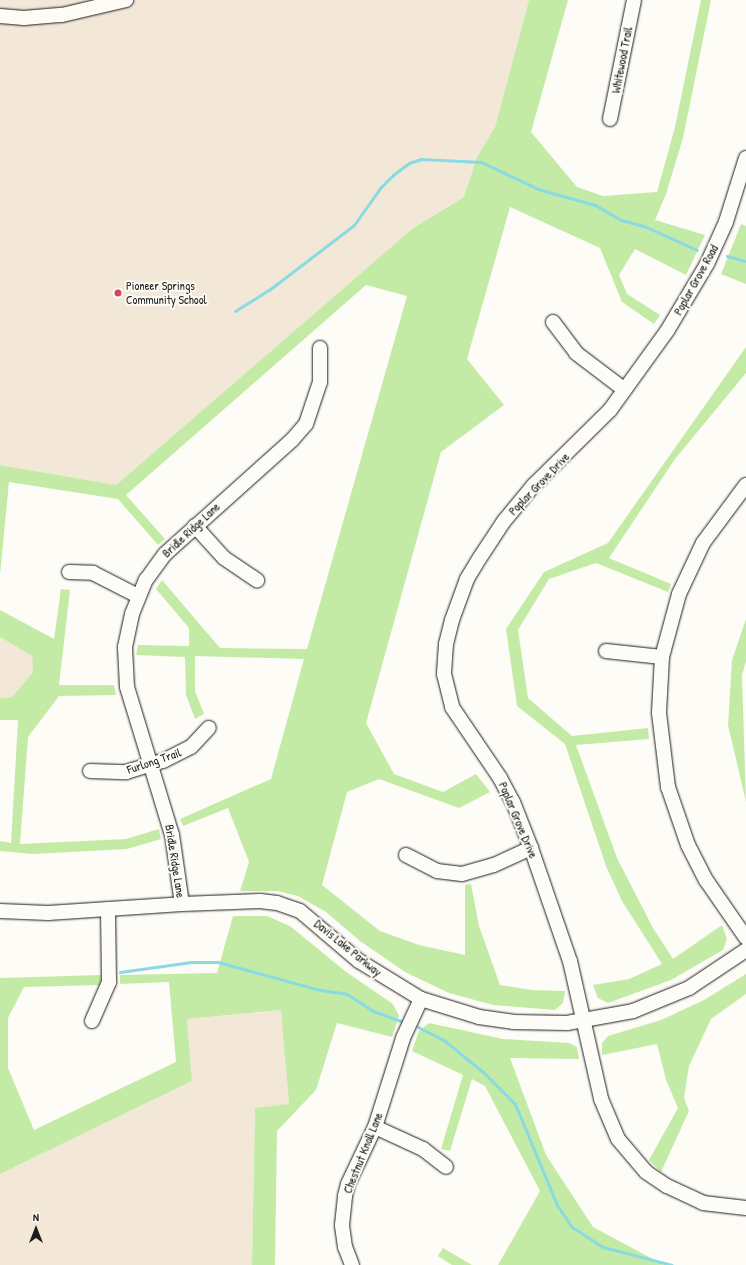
<!DOCTYPE html>
<html>
<head>
<meta charset="utf-8">
<style>
  body { margin:0 }
  #map { position:relative; width:746px; height:1265px; overflow:hidden; background:#fdfcf7; font-family:"Patrick Hand",sans-serif }
  div>[style] { position:absolute }
  .built>* { inset:0; background:#f3e7d7 }
  .green>* { inset:0; background:#c4eba6 }
  .stream>* { height:3px; margin:-1.5px; padding:0 1.5px; transform-origin:1.5px; border-radius:1.5px; background:#89dae3 }
  .roads { filter:drop-shadow(0 0 1px #1c1c1c) drop-shadow(0 0 1px #1c1c1c) }
  .minor>* { height:14px; margin:-7px; padding:0 7px; transform-origin:7px; border-radius:7px; background:#fdfcf7 }
  .dots>* { width:11px; height:11px; translate:-50% -50%; box-sizing:border-box; border:2px solid #fdfcf7; border-radius:50% }
  span { translate:-50% -50%; white-space:nowrap; text-align:center; line-height:1.15; -webkit-text-stroke:4px #fdfcf7; paint-order:stroke }
  .street-label { font-size:12px; color:#1c1c1c }
  .poi-label { font-size:12px; color:#1c1c1c }
  .left { translate:0 -50%; text-align:left }
  .north { position:absolute; left:16px; top:1209px; width:40px; height:40px; -webkit-text-stroke:3px #fdfcf7; paint-order:stroke; rotate:0deg; font-size:11px; font-weight:700; line-height:16px; text-align:center; color:#1c1c1c }
  .north::after { content:''; display:block; margin:auto; width:14px; height:18px; background:#1c1c1c; clip-path:polygon(50% 0,100% 100%,50% 72%,0 100%) }
</style>
</head>
<body>
<div id="map">
  <div class="built">
    <div style="clip-path:polygon(0 0,529px 0,495px 127px,477px 157px,464px 197px,412px 229px,116px 485px,0 465px)"></div>
    <div style="clip-path:polygon(0 637px,32px 656px,33px 672px,12px 697px,0 698px)"></div>
    <div style="clip-path:polygon(282px 1010px,289px 1104px,255px 1109px,252px 1265px,0 1265px,0 1174px,192px 1081px,187px 1019px)"></div>
  </div>
  <div class="green">
    <div style="clip-path:polygon(529px 0,568px 0,531px 132px,577px 187px,603px 196px,657px 192px,675px 127px,701px 0,711px 0,683px 138px,666px 194px,655px 220px,705px 235px,686px 275px,635px 249px,619px 275px,627px 294px,660px 315px,654px 324px,622px 302px,600px 248px,510px 207px,467px 359px,504px 405px,441px 452px,366px 723px,394px 774px,443px 792px,476px 774px,490px 792px,459px 808px,379px 779px,347px 792px,322px 885px,380px 931px,419px 945px,465px 955px,465px 885px,471px 884px,479px 926px,500px 985px,532px 990px,565px 991px,563px 1003px,555px 1010px,493px 1005px,449px 993px,405px 972px,360px 941px,326px 912px,298px 896px,277px 891px,240px 891px,249px 862px,228px 808px,183px 826px,180px 819px,271px 779px,304px 659px,195px 656px,195px 691px,204px 714px,195px 719px,186px 695px,185px 657px,136px 655px,138px 645px,189px 646px,189px 628px,156px 589px,162px 580px,220px 648px,307px 649px,407px 296px,366px 285px,126px 495px,165px 539px,158px 545px,118px 499px,9px 482px,0 575px,0 465px,116px 485px,412px 229px,464px 197px,477px 157px,495px 127px)"></div>
    <div style="clip-path:polygon(741px 224px,746px 226px,746px 284px,721px 274px)"></div>
    <div style="clip-path:polygon(746px 347px,746px 373px,675px 459px,609px 558px,671px 584px,668px 592px,596px 563px,549px 579px,518px 630px,528px 698px,572px 736px,648px 728px,649px 739px,576px 745px,617px 858px,653px 928px,673px 959px,722px 925px,727px 939px,723px 950px,671px 980px,608px 1003px,598px 998px,593px 985px,629px 979px,662px 964px,622px 901px,606px 866px,565px 744px,517px 706px,506px 629px,544px 572px,608px 543px)"></div>
    <div style="clip-path:polygon(61px 589px,70px 590px,59px 685px,114px 685px,116px 695px,59px 696px,28px 737px,20px 844px,126px 839px,159px 829px,161px 839px,127px 849px,33px 854px,0 851px,0 841px,11px 843px,18px 720px,0 720px,0 698px,12px 697px,33px 672px,32px 656px,0 637px,0 610px,54px 639px)"></div>
    <div style="clip-path:polygon(746px 619px,746px 661px,742px 675px,746px 802px,728px 725px,732px 660px)"></div>
    <div style="clip-path:polygon(233px 916px,267px 916px,290px 926px,345px 971px,393px 1004px,399px 1016px,392px 1037px,337px 1023px,316px 1090px,277px 1131px,275px 1265px,252px 1265px,255px 1108px,289px 1104px,281px 1010px,187px 1019px,192px 1081px,0 1174px,0 978px,101px 975px,101px 985px,24px 987px,8px 1018px,8px 1068px,34px 1130px,176px 1062px,169px 982px,120px 984px,120px 975px,217px 973px)"></div>
    <div style="clip-path:polygon(746px 974px,746px 994px,711px 1019px,689px 1066px,684px 1098px,689px 1111px,661px 1172px,649px 1160px,678px 1108px,666px 1080px,657px 1044px,602px 1055px,602px 1043px,608px 1036px,661px 1020px,704px 1000px)"></div>
    <div style="clip-path:polygon(429px 1023px,503px 1039px,569px 1043px,577px 1047px,579px 1059px,510px 1058px,546px 1155px,593px 1227px,664px 1265px,498px 1265px,540px 1191px,485px 1086px,472px 1079px,450px 1151px,441px 1149px,463px 1075px,412px 1051px,419px 1031px)"></div>
    <div style="clip-path:polygon(443px 1248px,472px 1265px,452px 1265px,438px 1256px)"></div>
  </div>
  <div class="stream">
    <div style="left:727px;top:256px;width:20px;rotate:15deg"></div>
    <div style="left:235px;top:311px;width:40px;rotate:-32deg"></div>
    <div style="left:269px;top:290px;width:107px;rotate:-37.4deg"></div>
    <div style="left:354px;top:225px;width:47px;rotate:-54.6deg"></div>
    <div style="left:381px;top:187px;width:17px;rotate:-45deg"></div>
    <div style="left:393px;top:175px;width:20px;rotate:-37deg"></div>
    <div style="left:409px;top:163px;width:13px;rotate:-18deg"></div>
    <div style="left:421px;top:159px;width:60px;rotate:2.9deg"></div>
    <div style="left:481px;top:162px;width:63px;rotate:25.3deg"></div>
    <div style="left:538px;top:189px;width:59px;rotate:15.7deg"></div>
    <div style="left:595px;top:205px;width:30px;rotate:30deg"></div>
    <div style="left:621px;top:220px;width:24px;rotate:15deg"></div>
    <div style="left:644px;top:226px;width:58px;rotate:24.4deg"></div>
    <div style="left:120px;top:972px;width:72px;rotate:-8deg"></div>
    <div style="left:191px;top:962px;width:27px"></div>
    <div style="left:218px;top:962px;width:106px;rotate:15.4deg"></div>
    <div style="left:320px;top:990px;width:27px;rotate:8deg"></div>
    <div style="left:347px;top:994px;width:31px;rotate:33deg"></div>
    <div style="left:373px;top:1011px;width:30px;rotate:20deg"></div>
    <div style="left:418px;top:1027px;width:30px;rotate:27deg"></div>
    <div style="left:445px;top:1041px;width:49px;rotate:39.2deg"></div>
    <div style="left:483px;top:1072px;width:45px;rotate:45deg"></div>
    <div style="left:515px;top:1104px;width:109px;rotate:67.4deg"></div>
    <div style="left:557px;top:1205px;width:27px;rotate:56deg"></div>
    <div style="left:572px;top:1227px;width:37px;rotate:33deg"></div>
    <div style="left:603px;top:1247px;width:71px;rotate:14.6deg"></div>
  </div>
  <div class="roads">
    <div class="minor">
      <div style="left:0;top:16px;width:24px;rotate:5deg"></div>
      <div style="left:24px;top:18px;width:38px;rotate:-5deg"></div>
      <div style="left:62px;top:15px;width:66px;rotate:-13.2deg"></div>
      <div style="left:610px;top:119px;width:121px;rotate:-78.6deg"></div>
      <div style="left:746px;top:158px;width:67px;rotate:107.4deg"></div>
      <div style="left:726px;top:222px;width:46px;rotate:114.3deg"></div>
      <div style="left:707px;top:264px;width:78px;rotate:120.8deg"></div>
      <div style="left:667px;top:331px;width:97px;rotate:125.8deg"></div>
      <div style="left:610px;top:410px;width:108px;rotate:135.4deg"></div>
      <div style="left:533px;top:486px;width:45px;rotate:129.6deg"></div>
      <div style="left:504px;top:521px;width:45px;rotate:123.3deg"></div>
      <div style="left:479px;top:559px;width:23px;rotate:121deg"></div>
      <div style="left:467px;top:579px;width:44px;rotate:110.1deg"></div>
      <div style="left:452px;top:620px;width:25px;rotate:104deg"></div>
      <div style="left:446px;top:644px;width:30px;rotate:94deg"></div>
      <div style="left:444px;top:674px;width:34px;rotate:76deg"></div>
      <div style="left:452px;top:707px;width:86px;rotate:55.9deg"></div>
      <div style="left:500px;top:778px;width:27px;rotate:62deg"></div>
      <div style="left:513px;top:802px;width:49px;rotate:68.6deg"></div>
      <div style="left:531px;top:848px;width:120px;rotate:71deg"></div>
      <div style="left:570px;top:961px;width:141px;rotate:77.3deg"></div>
      <div style="left:601px;top:1099px;width:43px;rotate:67deg"></div>
      <div style="left:618px;top:1139px;width:43px;rotate:49.7deg"></div>
      <div style="left:646px;top:1172px;width:25px;rotate:34deg"></div>
      <div style="left:667px;top:1186px;width:40px;rotate:25deg"></div>
      <div style="left:703px;top:1203px;width:43px;rotate:6.6deg"></div>
      <div style="left:553px;top:322px;width:39px;rotate:53deg"></div>
      <div style="left:576px;top:353px;width:61px;rotate:37.1deg"></div>
      <div style="left:746px;top:485px;width:72px;rotate:126.6deg"></div>
      <div style="left:703px;top:543px;width:56px;rotate:115.2deg"></div>
      <div style="left:679px;top:594px;width:65px;rotate:105.1deg"></div>
      <div style="left:662px;top:657px;width:56px;rotate:93.1deg"></div>
      <div style="left:659px;top:713px;width:75px;rotate:83.1deg"></div>
      <div style="left:668px;top:787px;width:61px;rotate:71deg"></div>
      <div style="left:688px;top:845px;width:39px;rotate:63deg"></div>
      <div style="left:706px;top:880px;width:70px;rotate:55.4deg"></div>
      <div style="left:195px;top:526px;width:43px;rotate:47.8deg"></div>
      <div style="left:224px;top:558px;width:40px;rotate:34deg"></div>
      <div style="left:69px;top:572px;width:24px;rotate:2deg"></div>
      <div style="left:93px;top:573px;width:51px;rotate:27.1deg"></div>
      <div style="left:606px;top:651px;width:56px;rotate:6.1deg"></div>
      <div style="left:90px;top:771px;width:36px;rotate:2deg"></div>
      <div style="left:126px;top:772px;width:39px;rotate:-17deg"></div>
      <div style="left:163px;top:761px;width:31px;rotate:-27deg"></div>
      <div style="left:191px;top:747px;width:26px;rotate:-47deg"></div>
      <div style="left:406px;top:855px;width:35px;rotate:27deg"></div>
      <div style="left:437px;top:871px;width:25px;rotate:7deg"></div>
      <div style="left:462px;top:874px;width:33px;rotate:-16deg"></div>
      <div style="left:494px;top:865px;width:41px;rotate:-24.7deg"></div>
      <div style="left:182px;top:904px;width:70px;rotate:-98.2deg"></div>
      <div style="left:172px;top:835px;width:155px;rotate:-106.9deg"></div>
      <div style="left:127px;top:687px;width:40px;rotate:-92.9deg"></div>
      <div style="left:125px;top:647px;width:34px;rotate:-78deg"></div>
      <div style="left:132px;top:614px;width:37px;rotate:-68deg"></div>
      <div style="left:146px;top:580px;width:32px;rotate:-54deg"></div>
      <div style="left:165px;top:554px;width:171px;rotate:-41.9deg"></div>
      <div style="left:292px;top:440px;width:21px;rotate:-49deg"></div>
      <div style="left:306px;top:424px;width:44px;rotate:-71.6deg"></div>
      <div style="left:320px;top:382px;width:34px;rotate:-90deg"></div>
      <div style="left:0;top:911px;width:48px;rotate:2.4deg"></div>
      <div style="left:48px;top:913px;width:134px;rotate:-3.8deg"></div>
      <div style="left:182px;top:904px;width:78px;rotate:-2.2deg"></div>
      <div style="left:260px;top:901px;width:17px;rotate:7deg"></div>
      <div style="left:277px;top:903px;width:24px;rotate:19deg"></div>
      <div style="left:300px;top:911px;width:77px;rotate:40.3deg"></div>
      <div style="left:359px;top:961px;width:73px;rotate:31.5deg"></div>
      <div style="left:421px;top:999px;width:61px;rotate:17.2deg"></div>
      <div style="left:479px;top:1017px;width:34px;rotate:8deg"></div>
      <div style="left:513px;top:1022px;width:54px;rotate:1.1deg"></div>
      <div style="left:567px;top:1023px;width:67px;rotate:-10.3deg"></div>
      <div style="left:633px;top:1011px;width:61px;rotate:-22.3deg"></div>
      <div style="left:689px;top:988px;width:69px;rotate:-33.7deg"></div>
      <div style="left:92px;top:1021px;width:43px;rotate:-66.4deg"></div>
      <div style="left:109px;top:982px;width:73px;rotate:-90.8deg"></div>
      <div style="left:375px;top:1127px;width:53px;rotate:24.6deg"></div>
      <div style="left:423px;top:1149px;width:29px;rotate:38deg"></div>
      <div style="left:352px;top:1265px;width:19px;rotate:-111deg"></div>
      <div style="left:345px;top:1247px;width:22px;rotate:-98deg"></div>
      <div style="left:342px;top:1225px;width:29px;rotate:-84deg"></div>
      <div style="left:345px;top:1196px;width:12px;rotate:-76deg"></div>
      <div style="left:348px;top:1184px;width:63px;rotate:-64.7deg"></div>
      <div style="left:375px;top:1127px;width:93px;rotate:-72.5deg"></div>
      <div style="left:403px;top:1038px;width:43px;rotate:-65.2deg"></div>
    </div>
  </div>
  <div class="dots">
    <div style="left:118px;top:293px;background:#d1495b"></div>
  </div>
  <div class="street-label">
    <span style="left:622px;top:60px;rotate:-79deg">Whitewood Trail</span>
    <span style="left:696px;top:280px;rotate:-61deg">Poplar Grove Road</span>
    <span style="left:539px;top:484px;rotate:-46deg">Poplar Grove Drive</span>
    <span style="left:191px;top:530px;rotate:-43deg">Bridle Ridge Lane</span>
    <span style="left:154px;top:761px;rotate:-19deg">Furlong Trail</span>
    <span style="left:518px;top:820px;rotate:67deg">Poplar Grove Drive</span>
    <span style="left:175px;top:861px;rotate:81deg">Bridle Ridge Lane</span>
    <span style="left:348px;top:948px;rotate:39deg">Davis Lake Parkway</span>
    <span style="left:363px;top:1153px;rotate:-68deg">Chestnut Knoll Lane</span>
  </div>
  <div class="poi-label">
    <span class="left" style="left:126px;top:293px">Pioneer Springs<br>Community School</span>
  </div>
  <div class="north">N</div>
</div>
</body>
</html>
